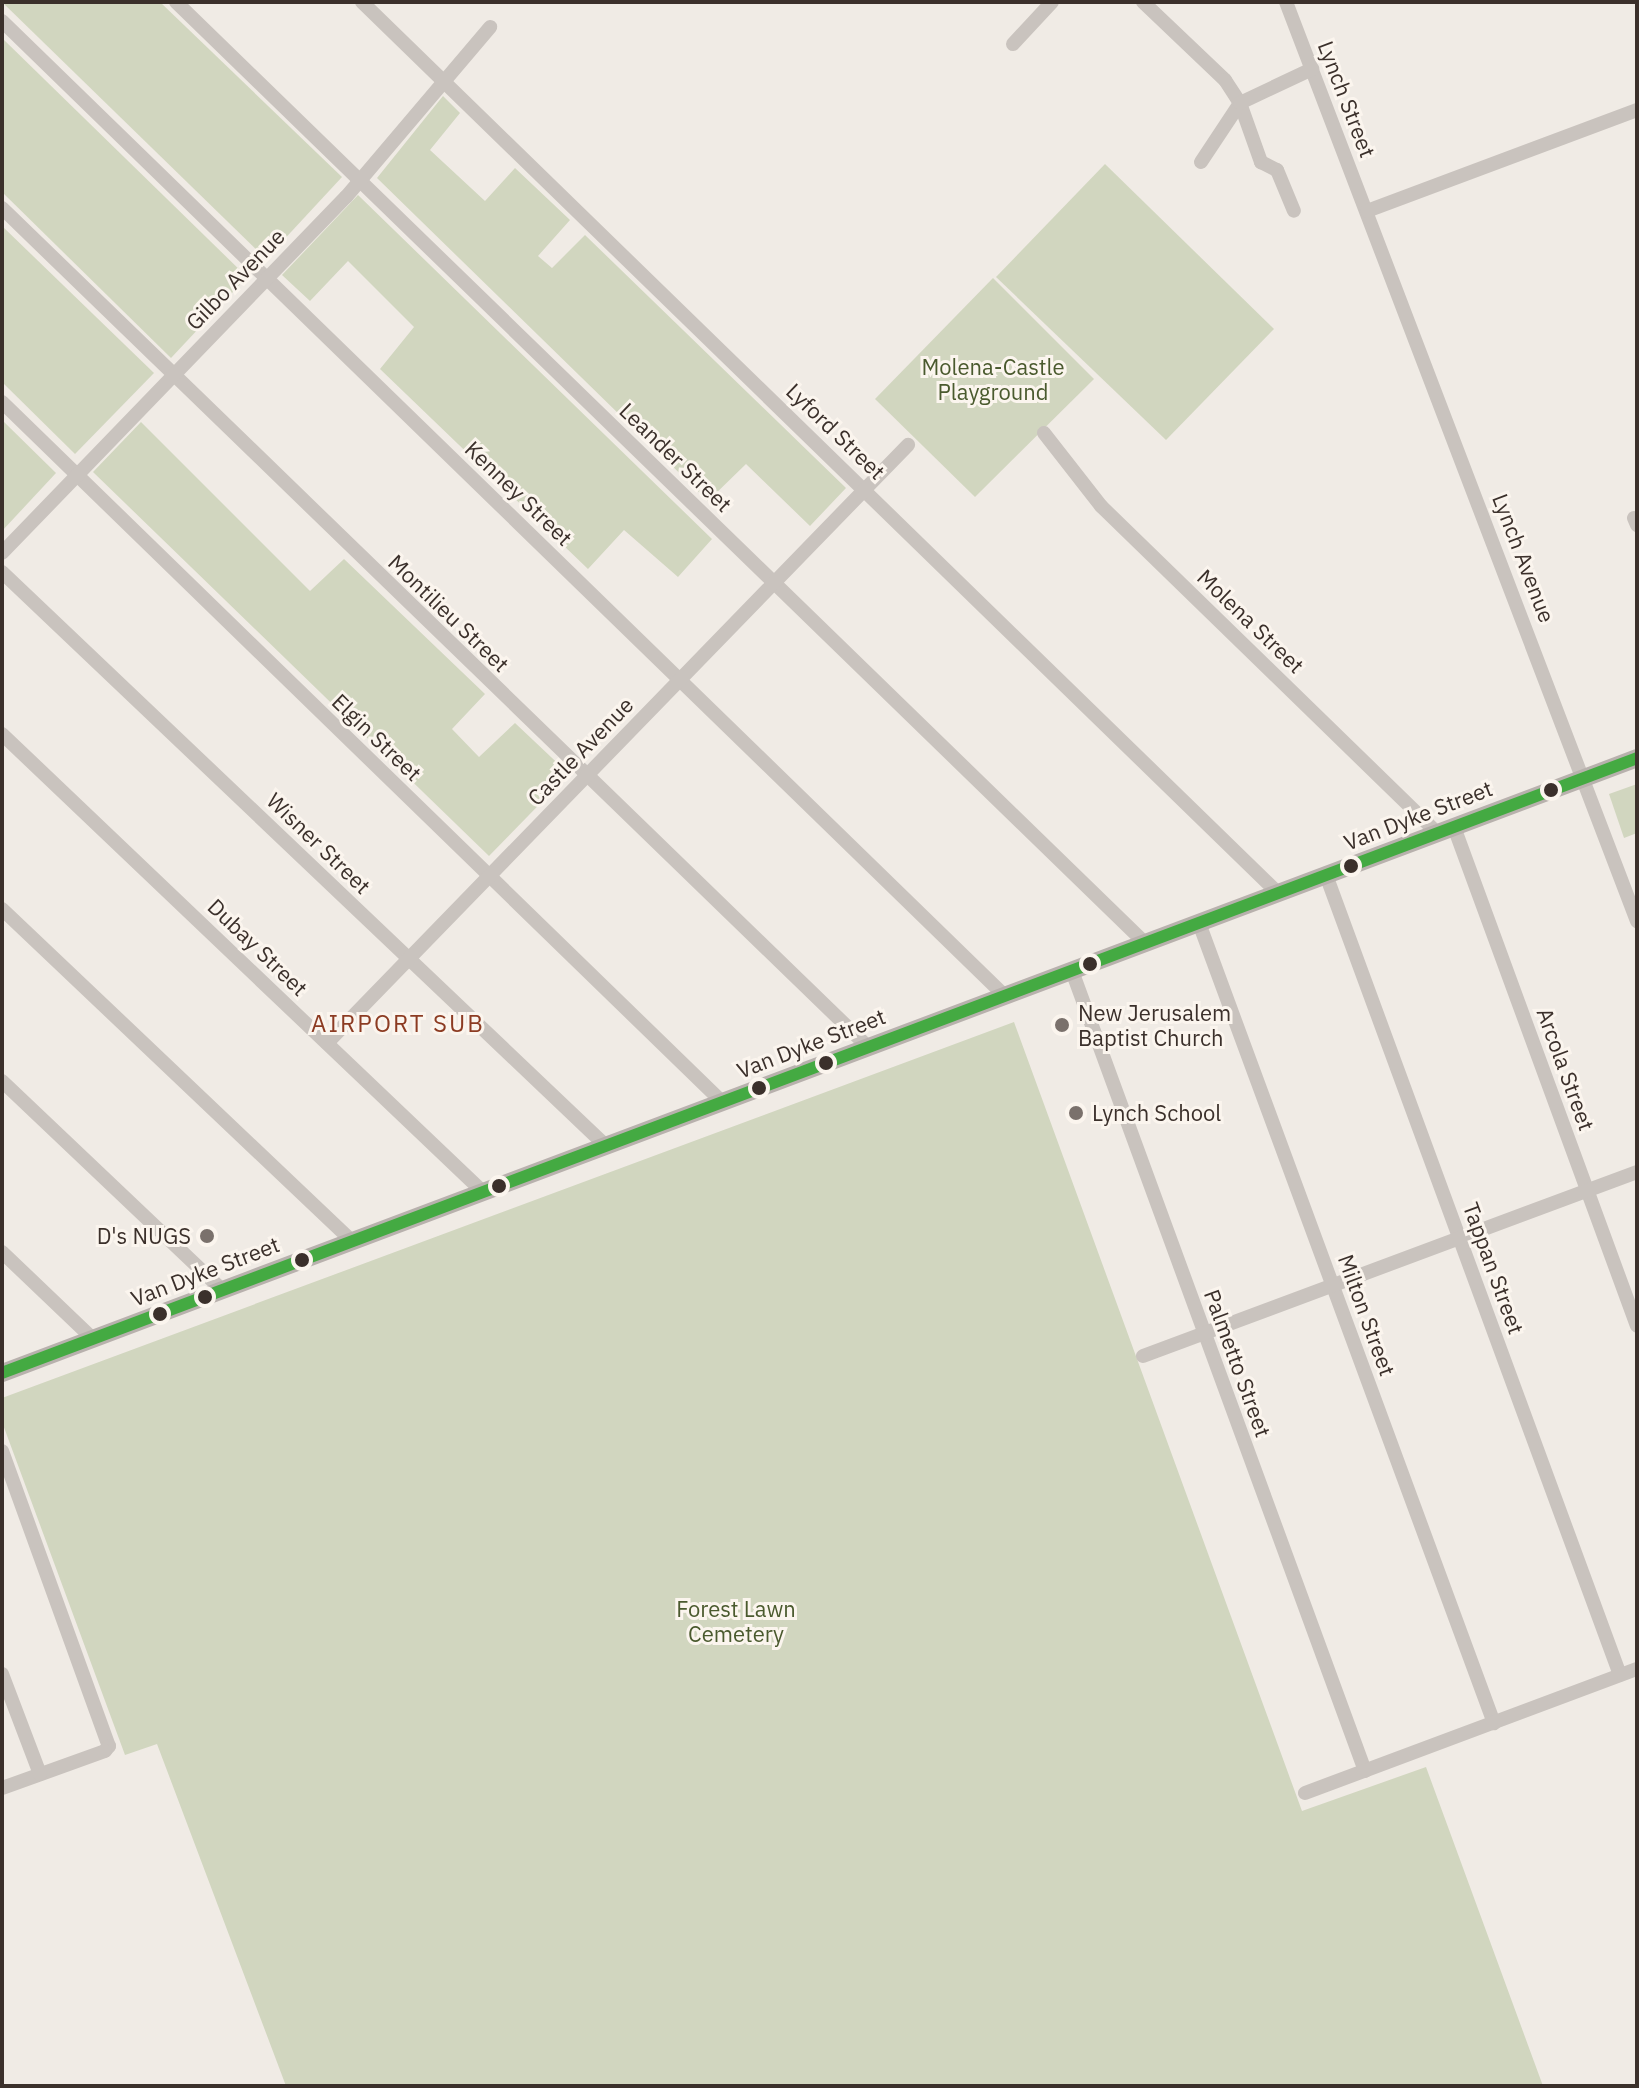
<!DOCTYPE html>
<html>
<head>
<meta charset="utf-8">
<style>
  body { margin:0 }
  #map { position:relative; width:1639px; height:2088px; overflow:hidden; background:#f0ebe5; font-family:"IBM Plex Sans",sans-serif }
  div>[style] { position:absolute }
  .green>* { inset:0; background:#d1d6bf }
  .minor>* { height:14px; margin:-7px; padding:0 7px; transform-origin:7px; border-radius:7px; background:#c9c3be }
  .major>* { height:18px; margin:-9px; padding:0 9px; transform-origin:9px; border-radius:9px; background:#b8b1ad }
  .bus-1>* { height:12px; margin:-6px; padding:0 6px; transform-origin:6px; border-radius:6px; background:#44aa42 }
  .dots>* { width:22px; height:22px; translate:-50% -50%; box-sizing:border-box; border:4px solid #fbf5ee; border-radius:50% }
  span { translate:-50% -50%; white-space:nowrap; text-align:center; line-height:1.15; -webkit-text-stroke:6px #fbf5ee; paint-order:stroke }
  .street-label { font-size:22px; color:#3b302b }
  .park-label { font-size:22px; color:#4a5a2e }
  .poi-label { font-size:22px; color:#3b302b }
  .left { translate:0 -50%; text-align:left }
  .right { translate:-100% -50%; text-align:right }
  .neighbourhood-label { font-size:24px; color:#8c3b22; letter-spacing:2px }
  .frame { position:absolute; inset:0; border:4px solid #3b302b; pointer-events:none }
</style>
</head>
<body>
<div id="map">
  <div class="green">
    <div style="clip-path:polygon(2px 2px,160px 2px,342px 177px,266px 259px)"></div>
    <div style="clip-path:polygon(2px 38px,247px 277px,171px 358px,2px 192px)"></div>
    <div style="clip-path:polygon(443px 96px,460px 113px,430px 150px,485px 201px,515px 168px,570px 220px,538px 256px,552px 268px,585px 235px,846px 488px,810px 526px,746px 464px,708px 501px,377px 178px)"></div>
    <div style="clip-path:polygon(1105px 164px,1274px 329px,1166px 440px,996px 277px)"></div>
    <div style="clip-path:polygon(358px 195px,712px 539px,678px 577px,624px 530px,588px 569px,380px 369px,414px 327px,348px 261px,310px 301px,282px 275px)"></div>
    <div style="clip-path:polygon(2px 226px,154px 373px,75px 454px,2px 382px)"></div>
    <div style="clip-path:polygon(993px 278px,1094px 379px,975px 497px,875px 399px)"></div>
    <div style="clip-path:polygon(2px 420px,56px 473px,2px 531px)"></div>
    <div style="clip-path:polygon(141px 422px,310px 591px,344px 559px,485px 694px,452px 729px,479px 757px,515px 723px,569px 774px,489px 856px,93px 472px)"></div>
    <div style="clip-path:polygon(1637px 784px,1637px 833px,1624px 838px,1609px 794px)"></div>
    <div style="clip-path:polygon(1014px 1022px,1302px 1811px,1426px 1767px,1543px 2086px,286px 2086px,157px 1744px,125px 1755px,2px 1422px,2px 1398px)"></div>
  </div>
  <div class="minor">
    <div style="left:176px;top:2px;width:1351px;rotate:44.16deg"></div>
    <div style="left:362px;top:2px;width:1278px;rotate:44.21deg"></div>
    <div style="left:1143px;top:2px;width:113px;rotate:43.6deg"></div>
    <div style="left:1225px;top:80px;width:27px;rotate:57deg"></div>
    <div style="left:1240px;top:103px;width:63px;rotate:70.4deg"></div>
    <div style="left:1261px;top:162px;width:18px;rotate:27deg"></div>
    <div style="left:1277px;top:170px;width:44px;rotate:67.5deg"></div>
    <div style="left:1286px;top:2px;width:984px;rotate:69.1deg"></div>
    <div style="left:2px;top:21px;width:1399px;rotate:44.19deg"></div>
    <div style="left:1013px;top:44px;width:57px;rotate:-47.1deg"></div>
    <div style="left:1201px;top:162px;width:71px;rotate:-56.5deg"></div>
    <div style="left:1240px;top:103px;width:80px;rotate:-25.3deg"></div>
    <div style="left:2px;top:208px;width:1206px;rotate:44.09deg"></div>
    <div style="left:1367px;top:211px;width:288px;rotate:-20.5deg"></div>
    <div style="left:2px;top:402px;width:1004px;rotate:44.19deg"></div>
    <div style="left:1044px;top:433px;width:93px;rotate:52deg"></div>
    <div style="left:1101px;top:506px;width:469px;rotate:44.2deg"></div>
    <div style="left:1634px;top:518px;width:8px;rotate:67deg"></div>
    <div style="left:2px;top:553px;width:495px;rotate:-46deg"></div>
    <div style="left:346px;top:197px;width:223px;rotate:-49.7deg"></div>
    <div style="left:2px;top:572px;width:833px;rotate:43.54deg"></div>
    <div style="left:2px;top:734px;width:664px;rotate:43.6deg"></div>
    <div style="left:1454px;top:827px;width:531px;rotate:69.86deg"></div>
    <div style="left:1326px;top:875px;width:852px;rotate:69.82deg"></div>
    <div style="left:2px;top:909px;width:482px;rotate:43.5deg"></div>
    <div style="left:1199px;top:923px;width:853px;rotate:69.76deg"></div>
    <div style="left:1072px;top:971px;width:852px;rotate:69.88deg"></div>
    <div style="left:327px;top:1043px;width:834px;rotate:-45.83deg"></div>
    <div style="left:2px;top:1081px;width:303px;rotate:43.5deg"></div>
    <div style="left:2px;top:1252px;width:126px;rotate:43.7deg"></div>
    <div style="left:1143px;top:1356px;width:527px;rotate:-20.43deg"></div>
    <div style="left:2px;top:1451px;width:314px;rotate:70.1deg"></div>
    <div style="left:109px;top:1746px;width:6px;rotate:129deg"></div>
    <div style="left:105px;top:1751px;width:109px;rotate:160.2deg"></div>
    <div style="left:2px;top:1674px;width:107px;rotate:69.2deg"></div>
    <div style="left:1305px;top:1793px;width:354px;rotate:-20.5deg"></div>
  </div>
  <div class="major">
    <div style="left:2px;top:1373px;width:1747px;rotate:-20.61deg"></div>
  </div>
  <div class="bus-1">
    <div style="left:2px;top:1373px;width:1747px;rotate:-20.61deg"></div>
  </div>
  <div class="dots">
    <div style="left:1551px;top:790px;background:#3b302b"></div>
    <div style="left:1351px;top:866px;background:#3b302b"></div>
    <div style="left:1090px;top:964px;background:#3b302b"></div>
    <div style="left:1062px;top:1025px;background:#7a716c"></div>
    <div style="left:826px;top:1063px;background:#3b302b"></div>
    <div style="left:759px;top:1088px;background:#3b302b"></div>
    <div style="left:1076px;top:1113px;background:#7a716c"></div>
    <div style="left:499px;top:1186px;background:#3b302b"></div>
    <div style="left:207px;top:1236px;background:#7a716c"></div>
    <div style="left:302px;top:1260px;background:#3b302b"></div>
    <div style="left:205px;top:1297px;background:#3b302b"></div>
    <div style="left:160px;top:1314px;background:#3b302b"></div>
  </div>
  <div class="street-label">
    <span style="left:1347px;top:99px;rotate:69deg">Lynch Street</span>
    <span style="left:235px;top:279px;rotate:-46deg">Gilbo Avenue</span>
    <span style="left:836px;top:431px;rotate:44deg">Lyford Street</span>
    <span style="left:676px;top:457px;rotate:44deg">Leander Street</span>
    <span style="left:519px;top:493px;rotate:44deg">Kenney Street</span>
    <span style="left:1524px;top:558px;rotate:69deg">Lynch Avenue</span>
    <span style="left:449px;top:613px;rotate:44deg">Montilieu Street</span>
    <span style="left:1251px;top:621px;rotate:44deg">Molena Street</span>
    <span style="left:377px;top:737px;rotate:44deg">Elgin Street</span>
    <span style="left:580px;top:751px;rotate:-46deg">Castle Avenue</span>
    <span style="left:1418px;top:815px;rotate:-21deg">Van Dyke Street</span>
    <span style="left:319px;top:843px;rotate:44deg">Wisner Street</span>
    <span style="left:258px;top:947px;rotate:44deg">Dubay Street</span>
    <span style="left:811px;top:1043px;rotate:-21deg">Van Dyke Street</span>
    <span style="left:1566px;top:1069px;rotate:70deg">Arcola Street</span>
    <span style="left:1494px;top:1268px;rotate:70deg">Tappan Street</span>
    <span style="left:205px;top:1271px;rotate:-21deg">Van Dyke Street</span>
    <span style="left:1367px;top:1315px;rotate:70deg">Milton Street</span>
    <span style="left:1238px;top:1363px;rotate:70deg">Palmetto Street</span>
  </div>
  <div class="park-label">
    <span style="left:993px;top:379px">Molena-Castle<br>Playground</span>
    <span style="left:736px;top:1621px">Forest Lawn<br>Cemetery</span>
  </div>
  <div class="poi-label">
    <span class="left" style="left:1078px;top:1025px">New Jerusalem<br>Baptist Church</span>
    <span class="left" style="left:1092px;top:1113px">Lynch School</span>
    <span class="right" style="left:191px;top:1236px">D's NUGS</span>
  </div>
  <div class="neighbourhood-label">
    <span style="left:398px;top:1024px">AIRPORT SUB</span>
  </div>
  <div class="frame"></div>
</div>
</body>
</html>
